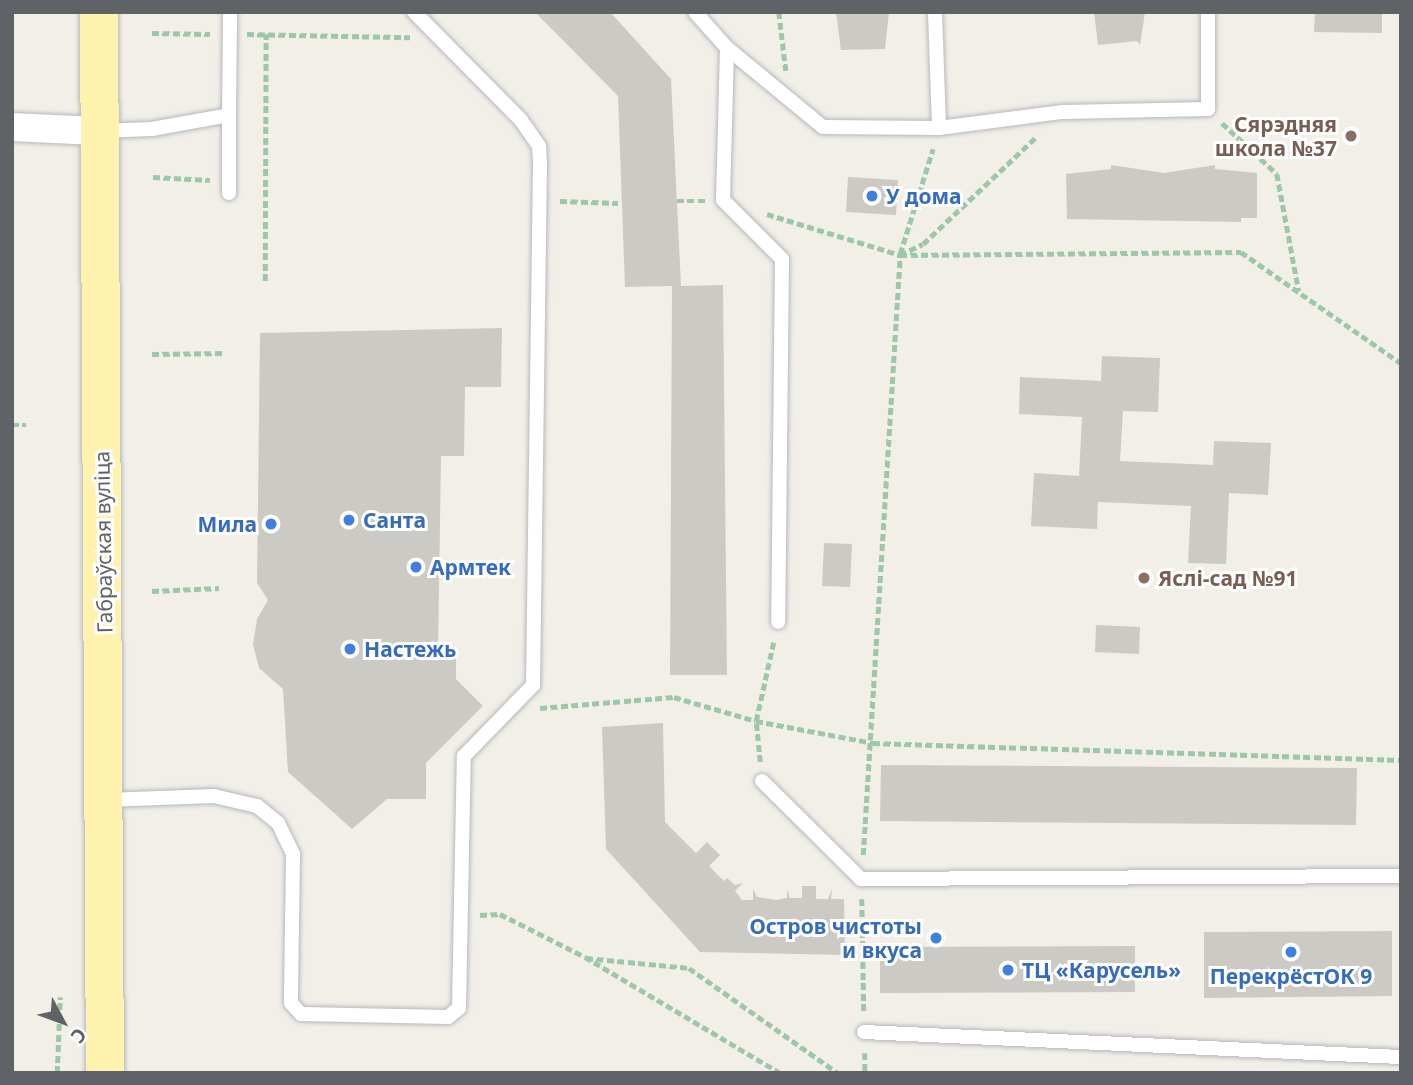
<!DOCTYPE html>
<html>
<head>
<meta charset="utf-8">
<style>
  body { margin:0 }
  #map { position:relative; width:1413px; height:1085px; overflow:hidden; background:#f1efe8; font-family:"Noto Sans",sans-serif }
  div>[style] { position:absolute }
  .building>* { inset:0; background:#cccac5 }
  .path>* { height:4.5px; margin-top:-2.25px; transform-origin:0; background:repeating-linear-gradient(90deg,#9cc7a9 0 7px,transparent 0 10.5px) }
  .roads { filter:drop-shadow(0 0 2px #b5b8bc) drop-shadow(0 0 2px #b5b8bc) }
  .lane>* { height:14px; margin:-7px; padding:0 7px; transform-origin:7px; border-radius:7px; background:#fff }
  .street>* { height:28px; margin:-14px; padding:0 14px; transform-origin:14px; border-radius:14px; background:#fff }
  .primary>* { height:38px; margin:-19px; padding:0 19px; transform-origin:19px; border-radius:19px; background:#fff2af }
  .dots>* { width:19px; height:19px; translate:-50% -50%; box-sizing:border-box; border:4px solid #fff; border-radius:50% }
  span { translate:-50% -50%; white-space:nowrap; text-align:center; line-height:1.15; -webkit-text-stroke:6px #fff; paint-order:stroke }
  .education-label { font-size:21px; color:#785e54; font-weight:700 }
  .right { translate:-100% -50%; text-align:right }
  .left { translate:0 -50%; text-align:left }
  .shop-label { font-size:21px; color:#366cbe; font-weight:700 }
  .street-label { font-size:21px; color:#5f6368 }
  .frame { position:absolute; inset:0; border:14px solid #5f6368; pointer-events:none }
  .north { position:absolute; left:28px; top:987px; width:70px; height:70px; -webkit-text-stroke:5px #fff; paint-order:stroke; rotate:131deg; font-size:19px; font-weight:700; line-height:28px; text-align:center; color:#5f6368 }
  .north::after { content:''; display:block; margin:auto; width:24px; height:32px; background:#5f6368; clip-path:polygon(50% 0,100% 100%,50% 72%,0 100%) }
</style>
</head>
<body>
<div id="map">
  <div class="building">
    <div style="clip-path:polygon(535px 12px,610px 12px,671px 79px,681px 286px,723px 285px,727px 675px,670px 675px,672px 286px,625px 287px,618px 96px)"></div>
    <div style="clip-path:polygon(836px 12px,889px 12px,885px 49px,841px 50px)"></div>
    <div style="clip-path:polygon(1094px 12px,1145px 12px,1140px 45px,1137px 41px,1098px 45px)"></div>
    <div style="clip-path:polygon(1315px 12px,1382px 12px,1382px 33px,1314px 32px)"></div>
    <div style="clip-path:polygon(1111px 165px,1164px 173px,1215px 165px,1215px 169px,1257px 173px,1257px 218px,1241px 218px,1241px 222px,1067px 219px,1066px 174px,1111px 169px)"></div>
    <div style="clip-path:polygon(848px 177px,898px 180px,896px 215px,846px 212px)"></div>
    <div style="clip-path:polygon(502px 328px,501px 387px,465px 387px,464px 456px,441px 456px,438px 654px,456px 654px,456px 679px,483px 706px,426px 763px,426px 799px,387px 799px,352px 829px,288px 772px,283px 689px,259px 668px,253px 644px,257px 619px,268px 600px,257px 583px,260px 333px)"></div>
    <div style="clip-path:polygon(1102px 356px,1160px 358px,1158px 412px,1123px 411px,1120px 461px,1213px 465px,1214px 441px,1271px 443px,1268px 495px,1229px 493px,1226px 564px,1188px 563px,1191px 506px,1098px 502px,1097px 529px,1031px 526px,1034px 473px,1079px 476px,1082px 417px,1019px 414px,1020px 377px,1101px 381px)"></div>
    <div style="clip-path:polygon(824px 543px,852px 544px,850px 587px,822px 586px)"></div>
    <div style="clip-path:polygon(1096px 625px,1140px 627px,1139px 654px,1095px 652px)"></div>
    <div style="clip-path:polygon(663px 723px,665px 822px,696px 853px,707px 842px,720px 855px,709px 866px,724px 881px,727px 878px,735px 885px,743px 883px,735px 891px,742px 900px,753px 900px,753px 889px,757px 897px,776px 900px,787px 898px,787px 889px,790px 898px,802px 898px,802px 886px,816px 886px,816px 899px,828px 899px,832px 889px,831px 899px,844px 899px,845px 955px,700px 952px,606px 849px,602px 727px)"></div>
    <div style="clip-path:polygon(881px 765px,1357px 768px,1356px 825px,880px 821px)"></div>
    <div style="clip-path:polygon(1392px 931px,1392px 996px,1204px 998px,1204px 932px)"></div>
    <div style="clip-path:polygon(1135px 946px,1135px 992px,880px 993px,880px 947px)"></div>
  </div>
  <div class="path">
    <div style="left:779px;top:12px;width:59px;rotate:83.2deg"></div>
    <div style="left:152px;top:33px;width:58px;rotate:1deg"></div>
    <div style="left:247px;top:34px;width:163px;rotate:1.1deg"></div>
    <div style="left:1222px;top:123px;width:75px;rotate:42.8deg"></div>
    <div style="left:1277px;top:174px;width:119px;rotate:79.4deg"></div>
    <div style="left:153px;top:177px;width:57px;rotate:3deg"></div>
    <div style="left:560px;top:201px;width:58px;rotate:2deg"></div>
    <div style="left:677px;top:201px;width:28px"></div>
    <div style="left:767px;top:214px;width:139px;rotate:17.1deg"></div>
    <div style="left:900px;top:255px;width:341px;rotate:-0.5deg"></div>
    <div style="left:1241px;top:252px;width:195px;rotate:34.8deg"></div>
    <div style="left:900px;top:254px;width:110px;rotate:-72.6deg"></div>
    <div style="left:265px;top:281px;width:247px;rotate:-89.8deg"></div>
    <div style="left:152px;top:354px;width:73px;rotate:-0.8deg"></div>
    <div style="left:12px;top:425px;width:14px"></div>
    <div style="left:152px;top:591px;width:67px;rotate:-2.6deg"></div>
    <div style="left:540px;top:708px;width:134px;rotate:-4.7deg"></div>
    <div style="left:674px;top:697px;width:85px;rotate:16.3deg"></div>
    <div style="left:756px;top:721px;width:119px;rotate:10.6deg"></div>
    <div style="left:873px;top:743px;width:528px;rotate:1.84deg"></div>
    <div style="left:760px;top:762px;width:41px;rotate:-95.6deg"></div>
    <div style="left:756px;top:721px;width:83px;rotate:-77.5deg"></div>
    <div style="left:863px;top:855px;width:601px;rotate:-86.47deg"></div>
    <div style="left:900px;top:255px;width:25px;rotate:-26deg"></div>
    <div style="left:923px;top:244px;width:156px;rotate:-43.4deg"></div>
    <div style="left:862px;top:899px;width:113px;rotate:89deg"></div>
    <div style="left:480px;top:915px;width:20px;rotate:-3deg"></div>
    <div style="left:500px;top:914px;width:95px;rotate:26.8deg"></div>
    <div style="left:585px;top:957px;width:227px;rotate:30.7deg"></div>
    <div style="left:586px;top:958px;width:103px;rotate:5.5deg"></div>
    <div style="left:689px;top:968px;width:182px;rotate:35.2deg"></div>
    <div style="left:865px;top:1053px;width:20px;rotate:90deg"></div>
    <div style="left:57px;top:1073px;width:76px;rotate:-87.7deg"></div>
    <div style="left:393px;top:1073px;width:150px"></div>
  </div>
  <div class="roads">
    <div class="lane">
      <div style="left:695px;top:12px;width:48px;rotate:48.4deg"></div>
      <div style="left:727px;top:48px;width:124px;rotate:39.5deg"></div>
      <div style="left:823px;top:127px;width:116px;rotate:0.5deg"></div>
      <div style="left:939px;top:128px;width:125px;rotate:-7.4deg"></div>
      <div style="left:1063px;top:112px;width:145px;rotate:-1.2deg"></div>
      <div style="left:1208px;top:109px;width:97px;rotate:-90deg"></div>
      <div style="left:935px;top:12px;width:116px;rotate:88deg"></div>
      <div style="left:727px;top:48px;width:152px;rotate:91.5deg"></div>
      <div style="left:723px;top:200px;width:83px;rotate:45deg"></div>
      <div style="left:782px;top:259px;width:363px;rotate:90.6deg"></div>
      <div style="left:100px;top:131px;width:52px;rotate:-2.2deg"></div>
      <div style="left:152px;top:129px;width:78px;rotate:-10.3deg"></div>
      <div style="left:229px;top:115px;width:103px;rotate:-89.4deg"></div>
      <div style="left:229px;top:193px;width:78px;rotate:-90deg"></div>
      <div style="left:762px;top:781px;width:139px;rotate:44.7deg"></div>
      <div style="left:861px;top:879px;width:540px;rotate:-0.32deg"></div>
      <div style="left:106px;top:800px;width:108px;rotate:-2.1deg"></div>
      <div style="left:214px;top:796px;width:44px;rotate:13.1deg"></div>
      <div style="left:257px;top:806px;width:27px;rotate:39deg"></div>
      <div style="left:278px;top:823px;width:34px;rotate:64deg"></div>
      <div style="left:293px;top:854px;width:149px;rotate:90.8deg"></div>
      <div style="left:291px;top:1003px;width:15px;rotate:48deg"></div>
      <div style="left:301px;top:1014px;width:147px;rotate:1.2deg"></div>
      <div style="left:448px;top:1017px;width:14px;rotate:-39deg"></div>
      <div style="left:459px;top:1008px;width:252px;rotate:-88.9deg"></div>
      <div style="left:464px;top:756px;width:99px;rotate:-45.8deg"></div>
      <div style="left:533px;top:685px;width:522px;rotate:-89.23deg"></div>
      <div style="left:540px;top:163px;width:17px;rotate:-93deg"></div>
      <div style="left:539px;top:146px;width:32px;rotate:-125deg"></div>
      <div style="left:521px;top:120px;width:152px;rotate:-134.7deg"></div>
      <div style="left:864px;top:1032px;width:538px;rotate:2.67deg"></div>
    </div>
    <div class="street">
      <div style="left:12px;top:127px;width:85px;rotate:2.7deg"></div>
    </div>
    <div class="primary">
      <div style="left:99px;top:12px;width:1061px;rotate:89.68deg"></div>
    </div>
  </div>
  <div class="dots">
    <div style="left:1351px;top:136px;background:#8d6e63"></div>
    <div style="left:872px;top:196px;background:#3f7fe0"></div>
    <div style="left:349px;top:520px;background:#3f7fe0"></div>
    <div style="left:271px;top:524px;background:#3f7fe0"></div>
    <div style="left:416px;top:567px;background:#3f7fe0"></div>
    <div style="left:1144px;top:578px;background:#8d6e63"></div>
    <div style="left:350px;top:649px;background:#3f7fe0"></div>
    <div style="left:936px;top:938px;background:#3f7fe0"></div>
    <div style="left:1291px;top:952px;background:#3f7fe0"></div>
    <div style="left:1008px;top:970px;background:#3f7fe0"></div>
  </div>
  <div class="education-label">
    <span class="right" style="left:1337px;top:136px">Сярэдняя<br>школа №37</span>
    <span class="left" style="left:1158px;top:578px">Яслі-сад №91</span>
  </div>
  <div class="shop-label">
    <span class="left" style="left:886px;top:196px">У дома</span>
    <span class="left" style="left:363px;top:520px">Санта</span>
    <span class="right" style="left:257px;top:524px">Мила</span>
    <span class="left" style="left:430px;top:567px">Армтек</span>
    <span class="left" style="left:364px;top:649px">Настежь</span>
    <span class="right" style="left:922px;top:938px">Остров чистоты<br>и вкуса</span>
    <span class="left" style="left:1022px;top:970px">ТЦ «Карусель»</span>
    <span style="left:1291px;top:976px">ПерекрёстОК 9</span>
  </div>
  <div class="street-label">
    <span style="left:103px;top:542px;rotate:-91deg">Габраўская вуліца</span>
  </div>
  <div class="frame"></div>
  <div class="north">С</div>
</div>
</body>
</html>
